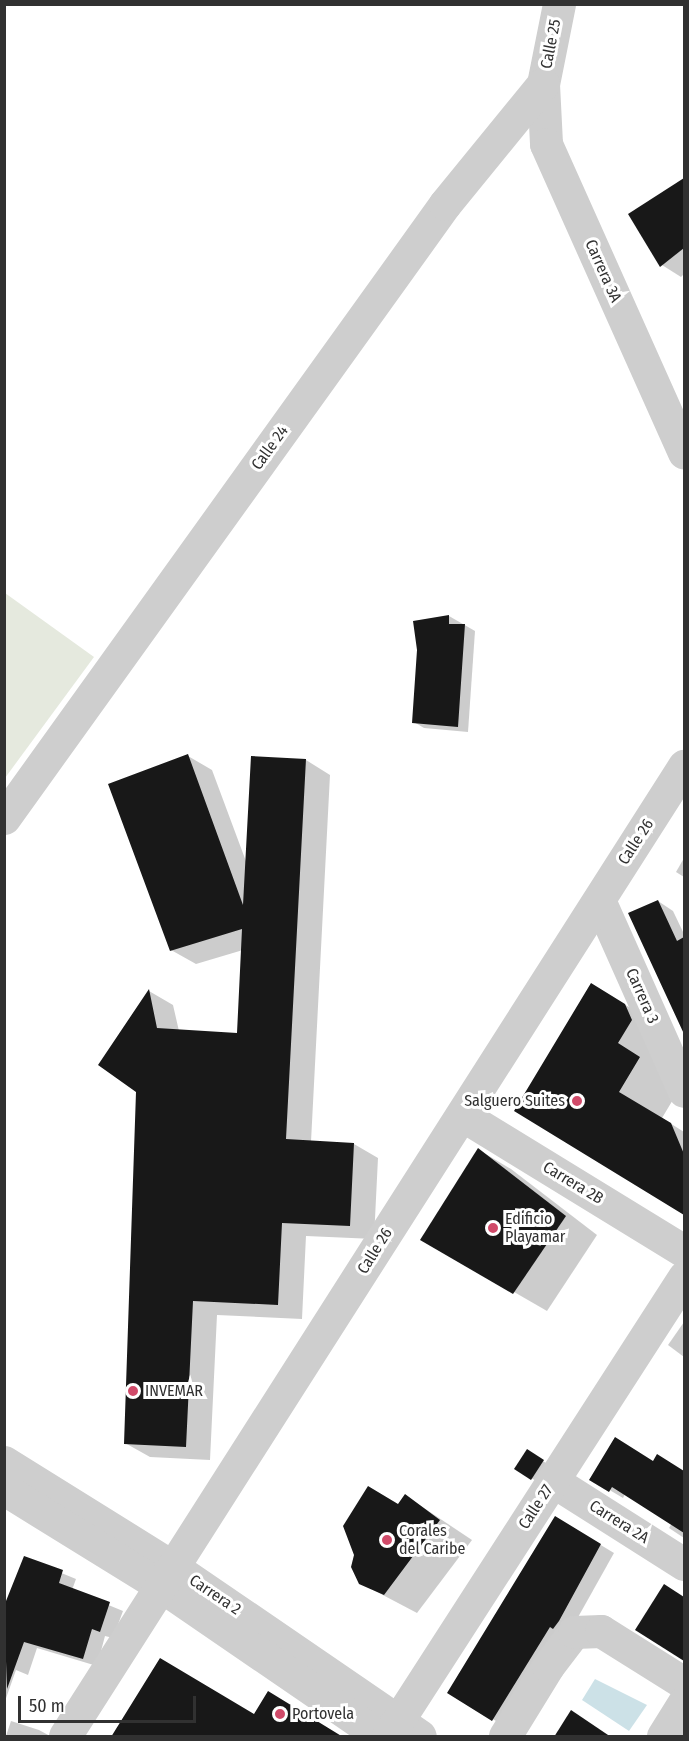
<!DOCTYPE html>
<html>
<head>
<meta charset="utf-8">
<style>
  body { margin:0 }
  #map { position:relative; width:689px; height:1741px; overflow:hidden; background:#fff; font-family:"Fira Sans Condensed",sans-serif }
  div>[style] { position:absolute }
  .green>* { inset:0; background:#e5e9de }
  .water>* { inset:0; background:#cce1e7 }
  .shadow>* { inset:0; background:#0003 }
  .building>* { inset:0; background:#181818 }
  .minor>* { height:33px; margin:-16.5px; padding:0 16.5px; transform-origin:16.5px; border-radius:16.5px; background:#cecece }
  .dots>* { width:16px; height:16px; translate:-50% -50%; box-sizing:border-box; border:3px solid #fff; border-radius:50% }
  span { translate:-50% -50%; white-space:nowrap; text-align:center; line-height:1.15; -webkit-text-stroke:6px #fff; paint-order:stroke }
  .street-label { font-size:16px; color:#313131 }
  .poi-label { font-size:16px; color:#313131 }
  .right { translate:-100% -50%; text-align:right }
  .left { translate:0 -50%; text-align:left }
  .frame { position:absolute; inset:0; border:6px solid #313131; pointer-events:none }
  .scale { position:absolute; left:18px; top:1696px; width:178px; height:27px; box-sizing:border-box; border:3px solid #313131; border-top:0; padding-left:8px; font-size:18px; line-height:21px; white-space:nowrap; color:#313131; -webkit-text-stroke:4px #fff; paint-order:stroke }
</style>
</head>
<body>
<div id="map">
  <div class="green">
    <div style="clip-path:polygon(5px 593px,94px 657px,5px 778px)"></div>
  </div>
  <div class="water">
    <div style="clip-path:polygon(595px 1679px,647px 1705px,629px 1731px,582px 1700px)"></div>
  </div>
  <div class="shadow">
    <div style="clip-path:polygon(684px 180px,684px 274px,681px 277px,662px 265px,630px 215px)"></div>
    <div style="clip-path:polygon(449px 616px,475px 631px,468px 732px,424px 728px,414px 722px)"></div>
    <div style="clip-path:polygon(188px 756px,212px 770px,247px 864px,306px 760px,330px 775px,311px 1142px,354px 1144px,378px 1158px,374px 1239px,306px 1236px,302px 1319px,217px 1315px,210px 1460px,150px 1457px,125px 1443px,149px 991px,173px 1005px,179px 1031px,238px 1035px,243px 950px,196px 964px,171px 950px)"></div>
    <div style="clip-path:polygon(684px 858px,684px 877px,676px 872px)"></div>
    <div style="clip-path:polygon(658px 901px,673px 911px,684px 934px,684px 1022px,680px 1019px)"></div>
    <div style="clip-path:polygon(591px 985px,634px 1010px,683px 1083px,662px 1118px,684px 1132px,684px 1214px,516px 1110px)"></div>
    <div style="clip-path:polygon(479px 1150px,511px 1169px,597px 1235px,547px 1311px,422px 1239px)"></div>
    <div style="clip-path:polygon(684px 1322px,684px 1357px,668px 1345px)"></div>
    <div style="clip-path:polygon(527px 1451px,549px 1465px,538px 1482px,516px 1469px)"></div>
    <div style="clip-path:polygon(657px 1456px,684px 1472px,684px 1538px,669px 1528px,672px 1523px,625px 1494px,623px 1498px,591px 1479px,654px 1463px)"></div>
    <div style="clip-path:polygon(406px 1496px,472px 1540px,417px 1613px,360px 1583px)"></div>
    <div style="clip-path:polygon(556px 1518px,614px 1553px,572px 1628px,506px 1727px,449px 1693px)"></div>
    <div style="clip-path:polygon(25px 1558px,76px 1579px,72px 1590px,123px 1611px,113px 1638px,105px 1636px,97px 1666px,37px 1648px,28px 1675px,16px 1670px,4px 1704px,4px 1611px)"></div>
    <div style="clip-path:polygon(664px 1586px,684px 1598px,684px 1659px,637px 1629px)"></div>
    <div style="clip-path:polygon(11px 1721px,39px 1730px,50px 1736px,6px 1736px)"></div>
  </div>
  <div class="building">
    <div style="clip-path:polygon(684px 178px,684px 248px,660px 267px,628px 214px)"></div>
    <div style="clip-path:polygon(449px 615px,449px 624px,465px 624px,458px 727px,412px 723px,417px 650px,413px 621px)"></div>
    <div style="clip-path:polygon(188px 754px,243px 905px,251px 756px,306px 759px,286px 1139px,354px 1143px,350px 1226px,282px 1223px,278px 1305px,193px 1301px,186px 1447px,124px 1444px,136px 1092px,98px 1065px,149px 989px,157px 1028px,237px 1033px,242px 929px,170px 951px,108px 784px)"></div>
    <div style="clip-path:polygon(658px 900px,677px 941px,684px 937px,684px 1034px,628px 913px)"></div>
    <div style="clip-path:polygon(591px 983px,625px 1004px,632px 1020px,618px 1043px,640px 1057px,619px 1092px,671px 1123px,684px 1154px,684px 1215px,514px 1111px)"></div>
    <div style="clip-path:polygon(478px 1148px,566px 1216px,513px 1294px,420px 1240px)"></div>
    <div style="clip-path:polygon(615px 1437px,653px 1461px,657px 1454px,684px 1471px,684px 1533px,612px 1487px,609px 1492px,589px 1480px)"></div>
    <div style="clip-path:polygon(527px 1449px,544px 1460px,531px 1480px,514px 1469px)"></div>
    <div style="clip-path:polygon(368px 1486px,398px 1504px,405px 1494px,440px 1520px,384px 1595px,359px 1584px,351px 1567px,354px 1555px,343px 1526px)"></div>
    <div style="clip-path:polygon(555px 1516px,601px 1544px,559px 1621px,553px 1629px,550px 1627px,492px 1721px,447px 1693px)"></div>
    <div style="clip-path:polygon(24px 1556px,63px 1570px,59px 1583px,110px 1602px,100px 1632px,92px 1629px,83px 1659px,24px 1642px,7px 1689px,4px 1606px)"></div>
    <div style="clip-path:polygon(664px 1584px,684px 1597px,684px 1661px,635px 1630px)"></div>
    <div style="clip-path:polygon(160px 1658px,254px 1714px,268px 1691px,343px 1737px,111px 1737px)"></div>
    <div style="clip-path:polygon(571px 1710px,611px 1737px,554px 1737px)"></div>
  </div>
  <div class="minor">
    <div style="left:559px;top:4px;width:82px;rotate:101.3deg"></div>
    <div style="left:543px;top:84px;width:60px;rotate:87.1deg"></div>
    <div style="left:546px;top:144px;width:338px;rotate:65.9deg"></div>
    <div style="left:4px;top:818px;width:756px;rotate:-54.31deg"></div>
    <div style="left:445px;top:204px;width:155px;rotate:-50.8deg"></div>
    <div style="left:599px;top:900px;width:209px;rotate:66deg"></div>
    <div style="left:462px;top:1115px;width:260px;rotate:31.5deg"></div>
    <div style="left:4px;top:1462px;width:199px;rotate:31.9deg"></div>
    <div style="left:173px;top:1567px;width:299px;rotate:34.4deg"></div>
    <div style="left:553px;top:1481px;width:155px;rotate:32.4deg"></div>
    <div style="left:4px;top:1489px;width:185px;rotate:31.7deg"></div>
    <div style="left:161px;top:1586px;width:265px;rotate:34.4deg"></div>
    <div style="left:65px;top:1736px;width:1151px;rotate:-57.46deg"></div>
    <div style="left:388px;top:1736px;width:546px;rotate:-57.18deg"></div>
    <div style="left:505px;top:1736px;width:82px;rotate:-58.4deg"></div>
    <div style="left:548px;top:1666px;width:43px;rotate:-52.6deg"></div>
    <div style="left:574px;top:1632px;width:27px;rotate:-2deg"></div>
    <div style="left:601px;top:1631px;width:98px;rotate:32.1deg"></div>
    <div style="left:663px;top:1736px;width:40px;rotate:-58deg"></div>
  </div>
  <div class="dots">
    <div style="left:577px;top:1101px;background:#d04a69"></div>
    <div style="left:493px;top:1228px;background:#d04a69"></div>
    <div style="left:133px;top:1391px;background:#d04a69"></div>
    <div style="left:387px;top:1540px;background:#d04a69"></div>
    <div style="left:280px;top:1714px;background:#d04a69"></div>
  </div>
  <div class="street-label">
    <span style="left:551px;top:44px;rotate:-79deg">Calle 25</span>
    <span style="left:603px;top:271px;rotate:66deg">Carrera 3A</span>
    <span style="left:270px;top:448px;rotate:-54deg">Calle 24</span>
    <span style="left:636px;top:842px;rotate:-57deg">Calle 26</span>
    <span style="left:642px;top:996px;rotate:66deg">Carrera 3</span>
    <span style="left:573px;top:1183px;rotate:31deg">Carrera 2B</span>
    <span style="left:375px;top:1251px;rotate:-58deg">Calle 26</span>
    <span style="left:536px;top:1507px;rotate:-57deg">Calle 27</span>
    <span style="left:619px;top:1522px;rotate:32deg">Carrera 2A</span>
    <span style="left:215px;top:1595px;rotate:34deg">Carrera 2</span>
  </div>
  <div class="poi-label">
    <span class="right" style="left:565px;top:1101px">Salguero Suites</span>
    <span class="left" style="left:505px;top:1228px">Edificio<br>Playamar</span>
    <span class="left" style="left:145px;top:1391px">INVEMAR</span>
    <span class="left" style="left:399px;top:1540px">Corales<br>del Caribe</span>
    <span class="left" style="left:292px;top:1714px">Portovela</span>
  </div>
  <div class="frame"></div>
  <div class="scale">50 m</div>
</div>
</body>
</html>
